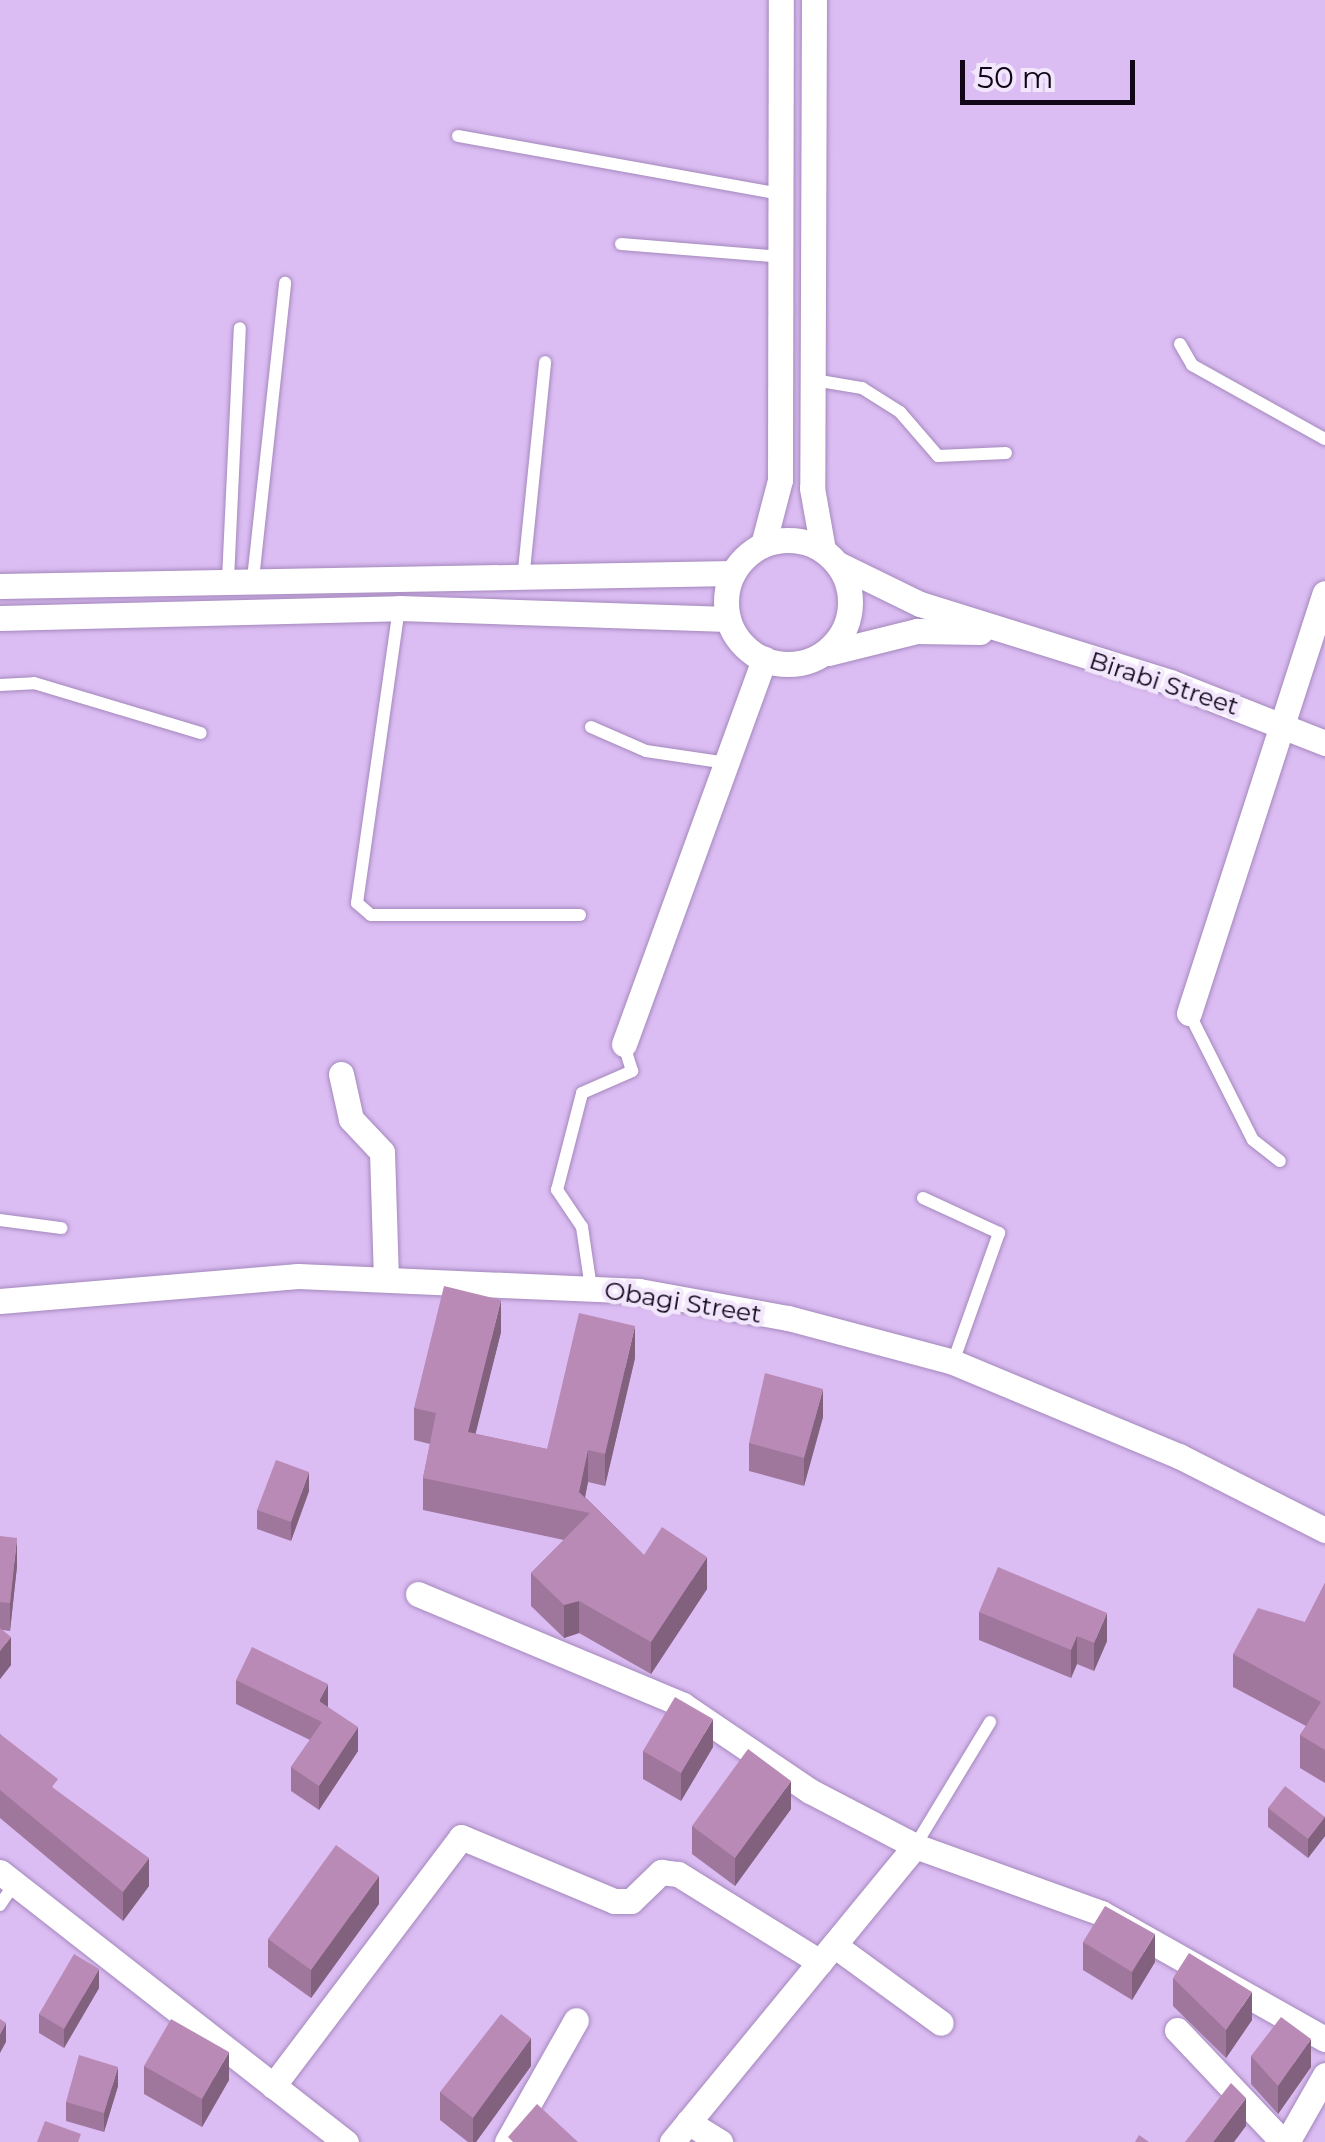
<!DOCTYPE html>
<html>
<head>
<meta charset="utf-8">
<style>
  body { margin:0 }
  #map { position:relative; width:1325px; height:2142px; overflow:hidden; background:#dbbdf3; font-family:Montserrat,sans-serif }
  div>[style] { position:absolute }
  .roads { filter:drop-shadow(0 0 2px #a488bc) drop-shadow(0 0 2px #a488bc) }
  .lane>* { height:12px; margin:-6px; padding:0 6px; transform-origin:6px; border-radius:6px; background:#fff }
  .street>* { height:25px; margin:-12.5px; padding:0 12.5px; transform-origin:12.5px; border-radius:12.5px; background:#fff }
  .street>.ring { margin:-12.5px; padding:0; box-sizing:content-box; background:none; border:25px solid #fff; border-radius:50% }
  .wall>* { inset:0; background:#9f779c }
  .shaded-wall>* { inset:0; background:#82617f }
  .building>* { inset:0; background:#b98ab5 }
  span { translate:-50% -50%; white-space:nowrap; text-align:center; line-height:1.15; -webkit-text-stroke:9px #f2e6fc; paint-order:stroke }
  .street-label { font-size:25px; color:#100618 }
  .scale { position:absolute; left:960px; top:60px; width:175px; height:45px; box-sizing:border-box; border:5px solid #100618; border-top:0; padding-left:12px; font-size:30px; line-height:35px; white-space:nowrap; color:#100618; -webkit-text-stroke:8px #f2e6fc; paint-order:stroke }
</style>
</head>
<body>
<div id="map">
  <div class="roads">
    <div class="lane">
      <div style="left:458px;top:136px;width:328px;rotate:10.2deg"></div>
      <div style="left:621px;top:244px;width:161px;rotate:4.6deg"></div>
      <div style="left:1180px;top:344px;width:24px;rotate:60deg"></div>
      <div style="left:1192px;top:365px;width:152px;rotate:29.1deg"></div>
      <div style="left:814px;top:380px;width:49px;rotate:9.5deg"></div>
      <div style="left:862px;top:388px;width:45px;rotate:32.3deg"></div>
      <div style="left:900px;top:412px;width:58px;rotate:49.2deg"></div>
      <div style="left:938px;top:456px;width:68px;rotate:-2.5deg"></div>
      <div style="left:228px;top:579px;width:251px;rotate:-87.3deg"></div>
      <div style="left:253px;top:579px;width:298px;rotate:-83.8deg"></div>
      <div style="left:523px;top:580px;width:219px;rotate:-84.2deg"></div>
      <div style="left:399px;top:608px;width:298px;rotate:98.1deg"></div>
      <div style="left:357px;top:903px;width:18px;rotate:41deg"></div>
      <div style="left:371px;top:915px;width:209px"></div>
      <div style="left:0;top:685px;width:34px;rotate:-3deg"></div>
      <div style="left:34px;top:683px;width:174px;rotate:16.7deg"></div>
      <div style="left:591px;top:727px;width:60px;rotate:23.6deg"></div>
      <div style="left:646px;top:751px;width:82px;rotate:8.4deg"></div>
      <div style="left:1189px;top:1013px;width:142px;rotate:63.3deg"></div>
      <div style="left:1253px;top:1140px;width:34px;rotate:38deg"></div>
      <div style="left:923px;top:1198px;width:84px;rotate:24.7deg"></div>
      <div style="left:999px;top:1233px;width:137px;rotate:109.6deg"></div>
      <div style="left:0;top:1220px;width:62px;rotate:7.5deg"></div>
      <div style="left:591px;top:1288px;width:62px;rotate:-98.4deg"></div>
      <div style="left:582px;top:1227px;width:45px;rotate:-124deg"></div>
      <div style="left:557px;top:1190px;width:100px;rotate:-75.5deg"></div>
      <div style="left:582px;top:1093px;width:55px;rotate:-23.7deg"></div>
      <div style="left:632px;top:1071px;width:28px;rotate:-107deg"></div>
      <div style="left:915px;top:1846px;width:145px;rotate:-58.8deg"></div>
      <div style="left:0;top:1905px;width:27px;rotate:-56deg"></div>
    </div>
    <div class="street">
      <div style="left:814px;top:0;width:488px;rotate:90.2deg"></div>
      <div style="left:812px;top:488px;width:63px;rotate:79.9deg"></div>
      <div class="ring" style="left:726px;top:540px;width:99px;height:99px"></div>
      <div style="left:763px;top:545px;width:67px;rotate:-75.3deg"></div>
      <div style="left:780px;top:480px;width:480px;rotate:-89.9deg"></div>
      <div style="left:838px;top:564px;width:91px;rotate:26deg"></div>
      <div style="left:920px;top:604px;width:262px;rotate:17.3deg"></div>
      <div style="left:1170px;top:682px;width:167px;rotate:21.5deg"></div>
      <div style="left:0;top:586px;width:733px;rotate:-1.02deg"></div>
      <div style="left:0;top:618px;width:399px;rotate:-1.4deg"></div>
      <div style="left:399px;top:608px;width:329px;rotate:1.9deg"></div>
      <div style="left:828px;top:653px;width:92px;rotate:-13.9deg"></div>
      <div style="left:917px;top:631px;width:63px;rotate:0.9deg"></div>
      <div style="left:1189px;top:1013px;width:441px;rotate:-72.1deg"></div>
      <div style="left:624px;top:1044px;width:410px;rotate:-70deg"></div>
      <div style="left:341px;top:1074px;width:46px;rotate:77.5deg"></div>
      <div style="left:351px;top:1119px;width:45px;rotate:46.8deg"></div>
      <div style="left:382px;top:1152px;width:126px;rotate:88.2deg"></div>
      <div style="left:0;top:1301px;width:299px;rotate:-4.8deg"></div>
      <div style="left:298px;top:1276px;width:341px;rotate:2.5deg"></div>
      <div style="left:639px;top:1291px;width:151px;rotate:10.3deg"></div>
      <div style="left:788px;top:1318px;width:171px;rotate:14.9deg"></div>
      <div style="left:953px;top:1362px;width:245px;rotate:22.6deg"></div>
      <div style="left:1179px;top:1456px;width:164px;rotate:26.9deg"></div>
      <div style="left:418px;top:1594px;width:287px;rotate:22.7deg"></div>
      <div style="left:683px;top:1705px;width:153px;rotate:34.1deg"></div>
      <div style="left:810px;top:1791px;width:119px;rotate:27.6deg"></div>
      <div style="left:915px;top:1846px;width:198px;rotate:19.8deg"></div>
      <div style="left:1101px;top:1913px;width:257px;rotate:29.4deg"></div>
      <div style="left:0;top:1872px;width:439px;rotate:38deg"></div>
      <div style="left:834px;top:1945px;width:132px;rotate:36.1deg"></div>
      <div style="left:1177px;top:2030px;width:154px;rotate:46.6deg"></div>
      <div style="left:273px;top:2086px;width:312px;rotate:-52.9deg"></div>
      <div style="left:461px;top:1837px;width:166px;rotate:22.7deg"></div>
      <div style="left:614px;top:1901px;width:17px"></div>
      <div style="left:631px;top:1901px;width:42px;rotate:-44deg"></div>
      <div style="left:661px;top:1872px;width:17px;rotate:7deg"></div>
      <div style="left:678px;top:1874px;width:167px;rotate:31.8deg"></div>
      <div style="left:688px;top:2122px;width:38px;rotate:32deg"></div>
      <div style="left:507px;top:2142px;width:140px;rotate:-60.5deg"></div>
      <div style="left:672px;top:2142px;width:383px;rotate:-50.6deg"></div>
      <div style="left:1287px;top:2142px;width:77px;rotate:-60.4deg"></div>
    </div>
  </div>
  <div class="wall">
    <div style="clip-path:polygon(501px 1332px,475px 1434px,547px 1449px,635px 1358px,605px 1486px,588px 1482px,585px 1497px,644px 1555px,707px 1589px,651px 1674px,579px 1633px,564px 1638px,531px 1606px,531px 1573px,564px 1540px,423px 1510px,423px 1478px,430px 1444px,414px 1440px,414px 1408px)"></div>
    <div style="clip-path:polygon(823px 1417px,804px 1486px,749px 1471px,749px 1443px)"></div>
    <div style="clip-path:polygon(309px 1491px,291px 1541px,257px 1529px,257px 1510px)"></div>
    <div style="clip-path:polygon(0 1536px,17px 1566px,10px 1631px,2px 1630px,11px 1665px,0 1679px)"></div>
    <div style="clip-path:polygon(1325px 1583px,1325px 1783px,1300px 1768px,1300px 1735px,1306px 1726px,1233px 1687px,1233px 1654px,1305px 1622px)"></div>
    <div style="clip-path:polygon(979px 1612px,1107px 1641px,1094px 1671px,1077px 1664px,1071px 1678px,979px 1640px)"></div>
    <div style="clip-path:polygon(236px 1680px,328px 1707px,358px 1751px,319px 1810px,291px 1791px,291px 1767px,310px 1740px,236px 1704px)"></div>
    <div style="clip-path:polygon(0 1734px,149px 1886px,123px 1921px,0 1818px)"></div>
    <div style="clip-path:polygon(713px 1747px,681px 1801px,643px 1779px,643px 1751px)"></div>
    <div style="clip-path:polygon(1268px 1808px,1325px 1817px,1325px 1836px,1308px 1858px,1268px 1827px)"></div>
    <div style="clip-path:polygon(791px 1809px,735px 1886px,692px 1854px,692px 1826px)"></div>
    <div style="clip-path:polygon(379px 1904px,311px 1998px,268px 1967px,268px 1939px)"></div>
    <div style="clip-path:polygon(1083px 1942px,1155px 1962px,1132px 2000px,1083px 1970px)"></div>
    <div style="clip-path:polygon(1173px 1978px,1252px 2020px,1226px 2058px,1173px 2006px)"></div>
    <div style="clip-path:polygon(99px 1988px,64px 2048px,39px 2033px,39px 2014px)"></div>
    <div style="clip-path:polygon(1251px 2056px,1311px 2067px,1278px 2114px,1251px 2084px)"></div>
    <div style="clip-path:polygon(144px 2066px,229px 2080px,202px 2127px,144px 2094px)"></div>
    <div style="clip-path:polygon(531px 2066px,476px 2142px,468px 2142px,440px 2120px,440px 2092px)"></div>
    <div style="clip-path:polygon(118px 2086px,104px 2132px,66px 2121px,66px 2102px)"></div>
  </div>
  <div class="shaded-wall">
    <div style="clip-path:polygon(501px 1300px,501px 1332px,468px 1464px,468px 1432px)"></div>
    <div style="clip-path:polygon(635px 1326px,635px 1358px,605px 1486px,605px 1454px)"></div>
    <div style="clip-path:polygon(823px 1389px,823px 1417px,804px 1486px,804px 1458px)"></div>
    <div style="clip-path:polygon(588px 1450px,588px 1482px,582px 1512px,579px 1492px)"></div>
    <div style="clip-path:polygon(309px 1472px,309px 1491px,291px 1541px,291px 1522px)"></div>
    <div style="clip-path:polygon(17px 1538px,17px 1566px,10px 1631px,10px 1603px)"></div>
    <div style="clip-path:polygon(707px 1557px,707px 1589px,651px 1674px,651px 1642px)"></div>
    <div style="clip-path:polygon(579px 1601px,579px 1633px,564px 1638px,564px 1605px)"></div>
    <div style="clip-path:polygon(1107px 1613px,1107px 1641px,1094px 1671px,1094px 1643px)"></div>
    <div style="clip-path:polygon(1077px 1636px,1077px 1664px,1071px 1678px,1071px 1650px)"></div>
    <div style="clip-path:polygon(11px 1637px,11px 1665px,0 1679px,0 1651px)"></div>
    <div style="clip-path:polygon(328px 1684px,328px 1708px,319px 1701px)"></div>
    <div style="clip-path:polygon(713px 1719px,713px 1747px,681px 1801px,681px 1773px)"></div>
    <div style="clip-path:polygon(358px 1727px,358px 1751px,319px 1810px,319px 1786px)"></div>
    <div style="clip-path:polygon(791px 1781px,791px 1809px,735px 1886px,735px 1858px)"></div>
    <div style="clip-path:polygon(1325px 1817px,1325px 1836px,1308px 1858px,1308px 1839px)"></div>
    <div style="clip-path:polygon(149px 1858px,149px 1886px,123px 1921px,123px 1892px)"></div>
    <div style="clip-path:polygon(379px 1876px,379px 1904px,311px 1998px,311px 1970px)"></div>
    <div style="clip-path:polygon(1155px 1934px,1155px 1962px,1132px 2000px,1132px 1972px)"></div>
    <div style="clip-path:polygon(99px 1969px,99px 1988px,64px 2048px,64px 2029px)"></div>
    <div style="clip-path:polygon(1252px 1992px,1252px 2020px,1226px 2058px,1226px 2030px)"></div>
    <div style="clip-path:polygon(6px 2023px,6px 2042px,0 2053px,0 2034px)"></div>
    <div style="clip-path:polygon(531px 2038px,531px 2066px,476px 2142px,473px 2142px,473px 2118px)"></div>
    <div style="clip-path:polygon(1311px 2039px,1311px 2067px,1278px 2114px,1278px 2086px)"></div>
    <div style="clip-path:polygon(229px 2052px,229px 2080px,202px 2127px,202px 2099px)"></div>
    <div style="clip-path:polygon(118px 2067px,118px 2086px,104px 2132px,104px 2113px)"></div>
    <div style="clip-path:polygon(1246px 2098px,1246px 2126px,1234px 2142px,1213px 2142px)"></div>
  </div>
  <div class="building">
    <div style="clip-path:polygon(444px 1286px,501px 1300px,468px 1432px,547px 1449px,579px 1313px,635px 1326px,605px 1454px,588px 1450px,579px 1492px,644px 1555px,662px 1527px,707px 1557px,651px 1642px,579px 1601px,564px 1605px,531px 1573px,590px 1513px,423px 1478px,436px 1413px,414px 1408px)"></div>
    <div style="clip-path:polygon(765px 1373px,823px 1389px,804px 1458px,749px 1443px)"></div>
    <div style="clip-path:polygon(276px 1460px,309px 1472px,291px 1522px,257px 1510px)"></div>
    <div style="clip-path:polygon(0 1536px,17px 1538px,10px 1603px,0 1602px)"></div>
    <div style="clip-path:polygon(998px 1567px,1107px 1613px,1094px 1643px,1077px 1636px,1071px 1650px,979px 1612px)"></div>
    <div style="clip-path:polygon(1325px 1583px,1325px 1750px,1300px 1735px,1321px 1702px,1233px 1654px,1258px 1608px,1305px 1622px)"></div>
    <div style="clip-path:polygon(0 1628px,11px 1637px,0 1651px)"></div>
    <div style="clip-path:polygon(252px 1647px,328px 1684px,319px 1701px,358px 1727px,319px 1786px,291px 1767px,322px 1722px,236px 1680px)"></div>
    <div style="clip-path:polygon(675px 1697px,713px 1719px,681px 1773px,643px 1751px)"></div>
    <div style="clip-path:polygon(0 1734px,58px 1779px,52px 1787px,149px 1858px,123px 1892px,0 1790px)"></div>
    <div style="clip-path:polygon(748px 1749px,791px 1781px,735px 1858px,692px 1826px)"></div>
    <div style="clip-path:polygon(1285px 1786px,1325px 1817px,1308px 1839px,1268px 1808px)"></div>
    <div style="clip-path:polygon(336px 1845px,379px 1876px,311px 1970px,268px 1939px)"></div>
    <div style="clip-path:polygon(1105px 1906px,1155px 1934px,1132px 1972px,1083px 1942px)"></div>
    <div style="clip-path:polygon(1189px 1953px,1252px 1992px,1226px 2030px,1173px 1978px)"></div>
    <div style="clip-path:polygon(74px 1954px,99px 1969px,64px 2029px,39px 2014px)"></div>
    <div style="clip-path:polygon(501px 2014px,531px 2038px,473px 2118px,440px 2092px)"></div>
    <div style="clip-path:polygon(1281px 2017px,1311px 2039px,1278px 2086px,1251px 2056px)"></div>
    <div style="clip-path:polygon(0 2019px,6px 2023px,0 2034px)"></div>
    <div style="clip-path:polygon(171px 2019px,229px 2052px,202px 2099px,144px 2066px)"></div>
    <div style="clip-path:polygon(79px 2055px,118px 2067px,104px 2113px,66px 2102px)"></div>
    <div style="clip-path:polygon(1231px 2083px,1246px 2098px,1213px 2142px,1185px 2142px)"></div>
    <div style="clip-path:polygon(537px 2104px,578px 2142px,513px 2142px,508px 2137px)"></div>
    <div style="clip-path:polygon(45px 2121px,81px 2134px,78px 2142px,37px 2142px)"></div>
    <div style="clip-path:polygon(1139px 2135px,1149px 2142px,1135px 2142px)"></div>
  </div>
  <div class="street-label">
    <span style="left:1164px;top:683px;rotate:18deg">Birabi Street</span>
    <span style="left:683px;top:1302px;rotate:9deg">Obagi Street</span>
  </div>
  <div class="scale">50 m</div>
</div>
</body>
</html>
